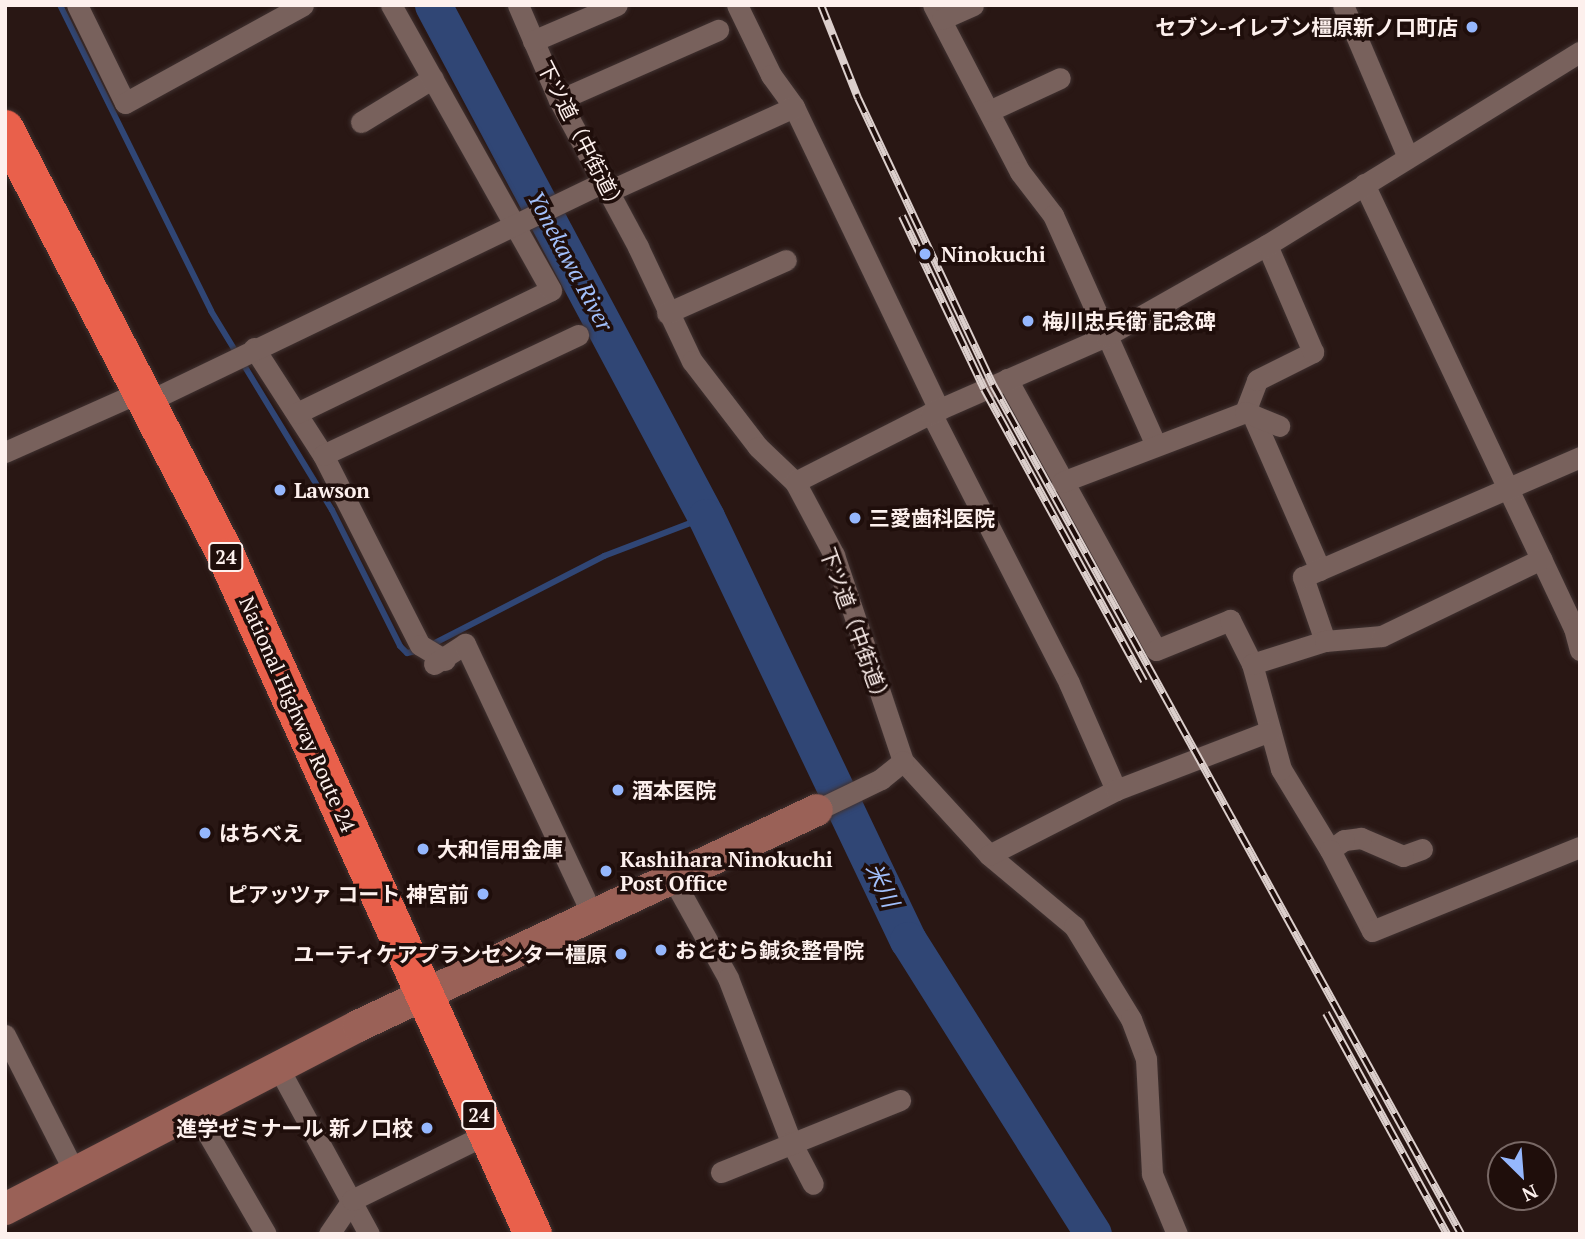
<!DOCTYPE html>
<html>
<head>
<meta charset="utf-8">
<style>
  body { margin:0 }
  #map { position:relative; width:1585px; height:1239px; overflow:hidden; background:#291714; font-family:"PT Serif","Noto Sans JP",serif }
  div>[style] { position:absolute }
  .stream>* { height:6px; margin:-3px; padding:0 3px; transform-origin:3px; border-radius:3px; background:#304675 }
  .river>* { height:37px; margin:-18.5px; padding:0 18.5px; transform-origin:18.5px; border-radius:18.5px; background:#304675 }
  .roads { filter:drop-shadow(0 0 2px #403231) drop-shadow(0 0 2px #403231) }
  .street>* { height:21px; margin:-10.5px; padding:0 10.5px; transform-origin:10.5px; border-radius:10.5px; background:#78615c }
  .secondary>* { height:32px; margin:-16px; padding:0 16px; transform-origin:16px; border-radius:16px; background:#9a6157 }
  .highway>* { height:38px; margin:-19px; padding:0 19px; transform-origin:19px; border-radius:19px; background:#e9604b }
  .rail>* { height:8px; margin-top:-4px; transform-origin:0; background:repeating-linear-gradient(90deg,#1f0e0b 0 16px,#dccfcc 0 32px); box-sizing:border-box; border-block:2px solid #dccfcc }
  .dots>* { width:19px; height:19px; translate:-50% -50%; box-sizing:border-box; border:4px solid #1f0e0b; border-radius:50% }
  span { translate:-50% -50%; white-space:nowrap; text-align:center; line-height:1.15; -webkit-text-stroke:7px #1f0e0b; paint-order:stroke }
  .shield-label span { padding:2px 5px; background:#1f0e0b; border:2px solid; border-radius:5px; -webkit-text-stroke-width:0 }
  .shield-label { font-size:19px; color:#fdf0ed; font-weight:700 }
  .poi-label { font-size:21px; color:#fdf0ed; font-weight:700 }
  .right { translate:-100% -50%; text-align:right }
  .left { translate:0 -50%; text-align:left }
  .street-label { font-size:21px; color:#fdf0ed }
  .water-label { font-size:23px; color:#a2c0fc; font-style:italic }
  .frame { position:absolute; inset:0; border:7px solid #fdf0ed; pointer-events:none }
  .north { position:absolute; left:1487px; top:1141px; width:70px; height:70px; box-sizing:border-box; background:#1f0e0b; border:2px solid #786865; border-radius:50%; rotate:155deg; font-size:19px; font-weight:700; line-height:28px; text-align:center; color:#fdf0ed }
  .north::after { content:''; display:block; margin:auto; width:24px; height:32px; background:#95b7fd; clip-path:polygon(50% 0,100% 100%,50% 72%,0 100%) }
</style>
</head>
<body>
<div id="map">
  <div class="stream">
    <div style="left:60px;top:5px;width:341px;rotate:63.7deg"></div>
    <div style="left:211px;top:311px;width:233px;rotate:58.7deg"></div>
    <div style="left:332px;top:510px;width:152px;rotate:63.4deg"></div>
    <div style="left:400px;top:646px;width:10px;rotate:45deg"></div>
    <div style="left:407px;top:653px;width:14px;rotate:-12deg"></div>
    <div style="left:431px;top:645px;width:195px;rotate:-27.2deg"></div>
    <div style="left:604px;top:556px;width:109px;rotate:-20.9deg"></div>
  </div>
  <div class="river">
    <div style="left:433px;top:5px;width:580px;rotate:61.93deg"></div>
    <div style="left:706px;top:517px;width:469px;rotate:64.5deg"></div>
    <div style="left:908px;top:940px;width:347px;rotate:57.8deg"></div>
  </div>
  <div class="roads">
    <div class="street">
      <div style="left:77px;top:5px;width:109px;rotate:63.9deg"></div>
      <div style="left:125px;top:103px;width:203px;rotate:-28.8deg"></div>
      <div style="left:518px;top:5px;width:103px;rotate:66.7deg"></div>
      <div style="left:559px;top:100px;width:167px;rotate:61.7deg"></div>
      <div style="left:638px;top:247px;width:126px;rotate:64.7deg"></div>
      <div style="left:692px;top:361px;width:108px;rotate:52.5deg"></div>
      <div style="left:758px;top:447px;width:51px;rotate:43.4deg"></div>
      <div style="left:795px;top:482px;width:83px;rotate:61.9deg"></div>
      <div style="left:834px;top:555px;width:217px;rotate:71.5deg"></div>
      <div style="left:903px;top:761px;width:127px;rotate:47.5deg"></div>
      <div style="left:989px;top:855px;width:111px;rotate:39.9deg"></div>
      <div style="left:1074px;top:926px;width:109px;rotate:58.5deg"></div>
      <div style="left:1131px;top:1019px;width:43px;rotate:69.4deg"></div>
      <div style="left:1146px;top:1059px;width:115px;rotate:87deg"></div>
      <div style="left:1152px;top:1174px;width:65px;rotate:67.4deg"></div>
      <div style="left:737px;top:5px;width:78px;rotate:64.1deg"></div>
      <div style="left:771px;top:75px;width:39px;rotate:54deg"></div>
      <div style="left:794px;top:107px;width:336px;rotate:64.4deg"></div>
      <div style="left:933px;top:5px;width:188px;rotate:62.5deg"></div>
      <div style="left:1020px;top:172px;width:54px;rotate:52.5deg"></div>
      <div style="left:1053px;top:215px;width:250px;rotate:65.9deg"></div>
      <div style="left:1343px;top:5px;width:163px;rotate:66.9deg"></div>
      <div style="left:942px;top:19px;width:34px;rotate:-24deg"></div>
      <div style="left:533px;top:41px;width:91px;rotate:-23.2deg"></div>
      <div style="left:559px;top:100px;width:174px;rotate:-23.8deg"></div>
      <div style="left:989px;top:111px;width:78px;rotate:-24.9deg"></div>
      <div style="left:361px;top:122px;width:84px;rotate:-31.4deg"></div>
      <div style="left:1364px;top:184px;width:491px;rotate:64.7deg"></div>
      <div style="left:1574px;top:628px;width:23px;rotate:75deg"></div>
      <div style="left:609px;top:191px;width:203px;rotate:-24.4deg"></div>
      <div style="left:667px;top:313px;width:130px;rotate:-24deg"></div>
      <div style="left:254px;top:348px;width:127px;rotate:57.2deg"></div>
      <div style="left:323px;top:455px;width:213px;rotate:63deg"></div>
      <div style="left:420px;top:645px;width:29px;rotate:31deg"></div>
      <div style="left:1007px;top:379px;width:309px;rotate:61.2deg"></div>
      <div style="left:1156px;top:650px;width:80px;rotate:-22.1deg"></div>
      <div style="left:1230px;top:620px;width:49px;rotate:63.4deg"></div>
      <div style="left:1245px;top:412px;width:34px;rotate:-69deg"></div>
      <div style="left:1257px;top:380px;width:63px;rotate:-26.6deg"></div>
      <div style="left:1313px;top:352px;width:116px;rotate:-113.3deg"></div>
      <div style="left:297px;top:413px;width:282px;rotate:-25.8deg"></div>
      <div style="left:551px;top:290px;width:327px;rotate:-119.3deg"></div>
      <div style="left:931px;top:413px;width:303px;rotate:62.9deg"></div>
      <div style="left:1069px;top:683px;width:117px;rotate:66.3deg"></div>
      <div style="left:1252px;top:414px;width:170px;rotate:66.4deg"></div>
      <div style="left:5px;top:452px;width:138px;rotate:-24deg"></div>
      <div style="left:131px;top:396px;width:24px;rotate:5deg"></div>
      <div style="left:155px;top:398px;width:498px;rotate:-25.7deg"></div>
      <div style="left:323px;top:455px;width:282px;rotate:-25.2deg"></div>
      <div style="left:795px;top:482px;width:153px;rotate:-26.9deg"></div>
      <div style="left:931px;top:413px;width:191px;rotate:-23.7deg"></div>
      <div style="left:1106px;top:336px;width:185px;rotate:-29.5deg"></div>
      <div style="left:1267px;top:245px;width:368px;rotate:-31.7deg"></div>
      <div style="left:1062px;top:482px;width:196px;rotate:-20.9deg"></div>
      <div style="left:1245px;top:412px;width:37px;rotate:22deg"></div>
      <div style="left:1325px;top:641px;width:68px;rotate:-109deg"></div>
      <div style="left:1303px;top:577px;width:302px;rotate:-23.4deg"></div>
      <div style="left:434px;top:664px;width:37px;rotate:-33deg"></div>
      <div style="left:465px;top:644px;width:303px;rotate:64.8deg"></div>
      <div style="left:817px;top:810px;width:71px;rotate:-25.8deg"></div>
      <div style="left:881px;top:779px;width:28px;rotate:-39deg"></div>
      <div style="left:1422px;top:849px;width:20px;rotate:160deg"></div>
      <div style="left:1403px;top:856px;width:46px;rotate:-156.8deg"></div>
      <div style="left:1361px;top:838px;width:17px;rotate:173deg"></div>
      <div style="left:1344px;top:840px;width:17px;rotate:144deg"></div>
      <div style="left:1330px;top:850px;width:95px;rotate:-121.2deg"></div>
      <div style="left:1281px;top:769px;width:109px;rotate:-105.4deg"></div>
      <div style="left:1252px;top:664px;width:77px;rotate:-17.5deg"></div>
      <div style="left:1325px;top:641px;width:57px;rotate:-5deg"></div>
      <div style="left:1382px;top:636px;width:177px;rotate:-25.8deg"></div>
      <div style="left:1330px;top:850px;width:91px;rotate:62.6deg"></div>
      <div style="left:1372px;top:931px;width:224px;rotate:-22deg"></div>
      <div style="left:989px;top:855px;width:143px;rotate:-27.1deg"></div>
      <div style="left:1116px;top:790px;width:165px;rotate:-21deg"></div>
      <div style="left:673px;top:879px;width:113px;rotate:60.9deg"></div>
      <div style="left:728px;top:978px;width:176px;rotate:69deg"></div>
      <div style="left:791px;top:1142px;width:47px;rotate:62.4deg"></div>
      <div style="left:5px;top:1035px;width:155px;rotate:63.1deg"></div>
      <div style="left:279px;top:1069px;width:188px;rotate:61.4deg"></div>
      <div style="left:194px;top:1110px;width:143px;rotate:59.9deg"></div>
      <div style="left:721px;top:1172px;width:193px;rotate:-21.9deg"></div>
      <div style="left:329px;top:1234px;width:41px;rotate:-55.9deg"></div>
      <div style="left:352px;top:1200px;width:150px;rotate:-26.1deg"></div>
    </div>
    <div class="secondary">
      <div style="left:5px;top:1209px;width:398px;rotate:-27.4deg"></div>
      <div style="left:358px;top:1026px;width:507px;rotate:-25.2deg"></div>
    </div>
    <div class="highway">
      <div style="left:5px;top:129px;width:483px;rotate:62.6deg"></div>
      <div style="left:227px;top:558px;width:742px;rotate:65.65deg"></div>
    </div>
  </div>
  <div class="rail">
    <div style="left:821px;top:5px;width:100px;rotate:68.3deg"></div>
    <div style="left:858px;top:98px;width:317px;rotate:64.8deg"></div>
    <div style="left:993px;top:385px;width:969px;rotate:61.13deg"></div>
    <div style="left:902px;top:216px;width:191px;rotate:64.6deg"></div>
    <div style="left:984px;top:389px;width:333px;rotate:61.3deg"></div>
    <div style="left:1326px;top:1013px;width:252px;rotate:61.3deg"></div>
  </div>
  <div class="dots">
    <div style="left:1472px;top:27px;background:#95b7fd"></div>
    <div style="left:925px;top:254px;background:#95b7fd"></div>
    <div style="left:1028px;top:321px;background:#95b7fd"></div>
    <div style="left:280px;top:490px;background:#95b7fd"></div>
    <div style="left:855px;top:518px;background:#95b7fd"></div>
    <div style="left:618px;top:790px;background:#95b7fd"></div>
    <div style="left:205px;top:833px;background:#95b7fd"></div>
    <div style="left:423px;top:849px;background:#95b7fd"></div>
    <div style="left:606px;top:871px;background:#95b7fd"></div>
    <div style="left:483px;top:894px;background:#95b7fd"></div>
    <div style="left:661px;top:950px;background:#95b7fd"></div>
    <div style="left:621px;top:954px;background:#95b7fd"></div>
    <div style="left:427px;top:1128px;background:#95b7fd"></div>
  </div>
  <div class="shield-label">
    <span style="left:226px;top:557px">24</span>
    <span style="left:479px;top:1115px">24</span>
  </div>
  <div class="poi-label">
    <span class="right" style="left:1458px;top:27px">セブン-イレブン橿原新ノ口町店</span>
    <span class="left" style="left:941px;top:254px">Ninokuchi</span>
    <span class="left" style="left:1042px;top:321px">梅川忠兵衛 記念碑</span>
    <span class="left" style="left:294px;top:490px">Lawson</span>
    <span class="left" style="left:869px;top:518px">三愛歯科医院</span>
    <span class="left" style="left:632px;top:790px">酒本医院</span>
    <span class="left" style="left:219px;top:833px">はちべえ</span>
    <span class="left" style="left:437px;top:849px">大和信用金庫</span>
    <span class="left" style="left:620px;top:871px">Kashihara Ninokuchi<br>Post Office</span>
    <span class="right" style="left:469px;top:894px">ピアッツァ コート 神宮前</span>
    <span class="left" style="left:675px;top:950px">おとむら鍼灸整骨院</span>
    <span class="right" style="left:607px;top:954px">ユーティケアプランセンター橿原</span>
    <span class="right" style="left:413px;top:1128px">進学ゼミナール 新ノ口校</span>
  </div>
  <div class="street-label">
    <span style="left:582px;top:137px;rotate:63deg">下ツ道（中街道）</span>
    <span style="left:856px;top:627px;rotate:70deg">下ツ道（中街道）</span>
    <span style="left:298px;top:714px;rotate:66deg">National Highway Route 24</span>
  </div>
  <div class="water-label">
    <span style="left:570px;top:261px;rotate:62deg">Yonekawa River</span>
    <span style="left:882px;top:885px;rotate:65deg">米川</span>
  </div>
  <div class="frame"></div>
  <div class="north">N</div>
</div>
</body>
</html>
